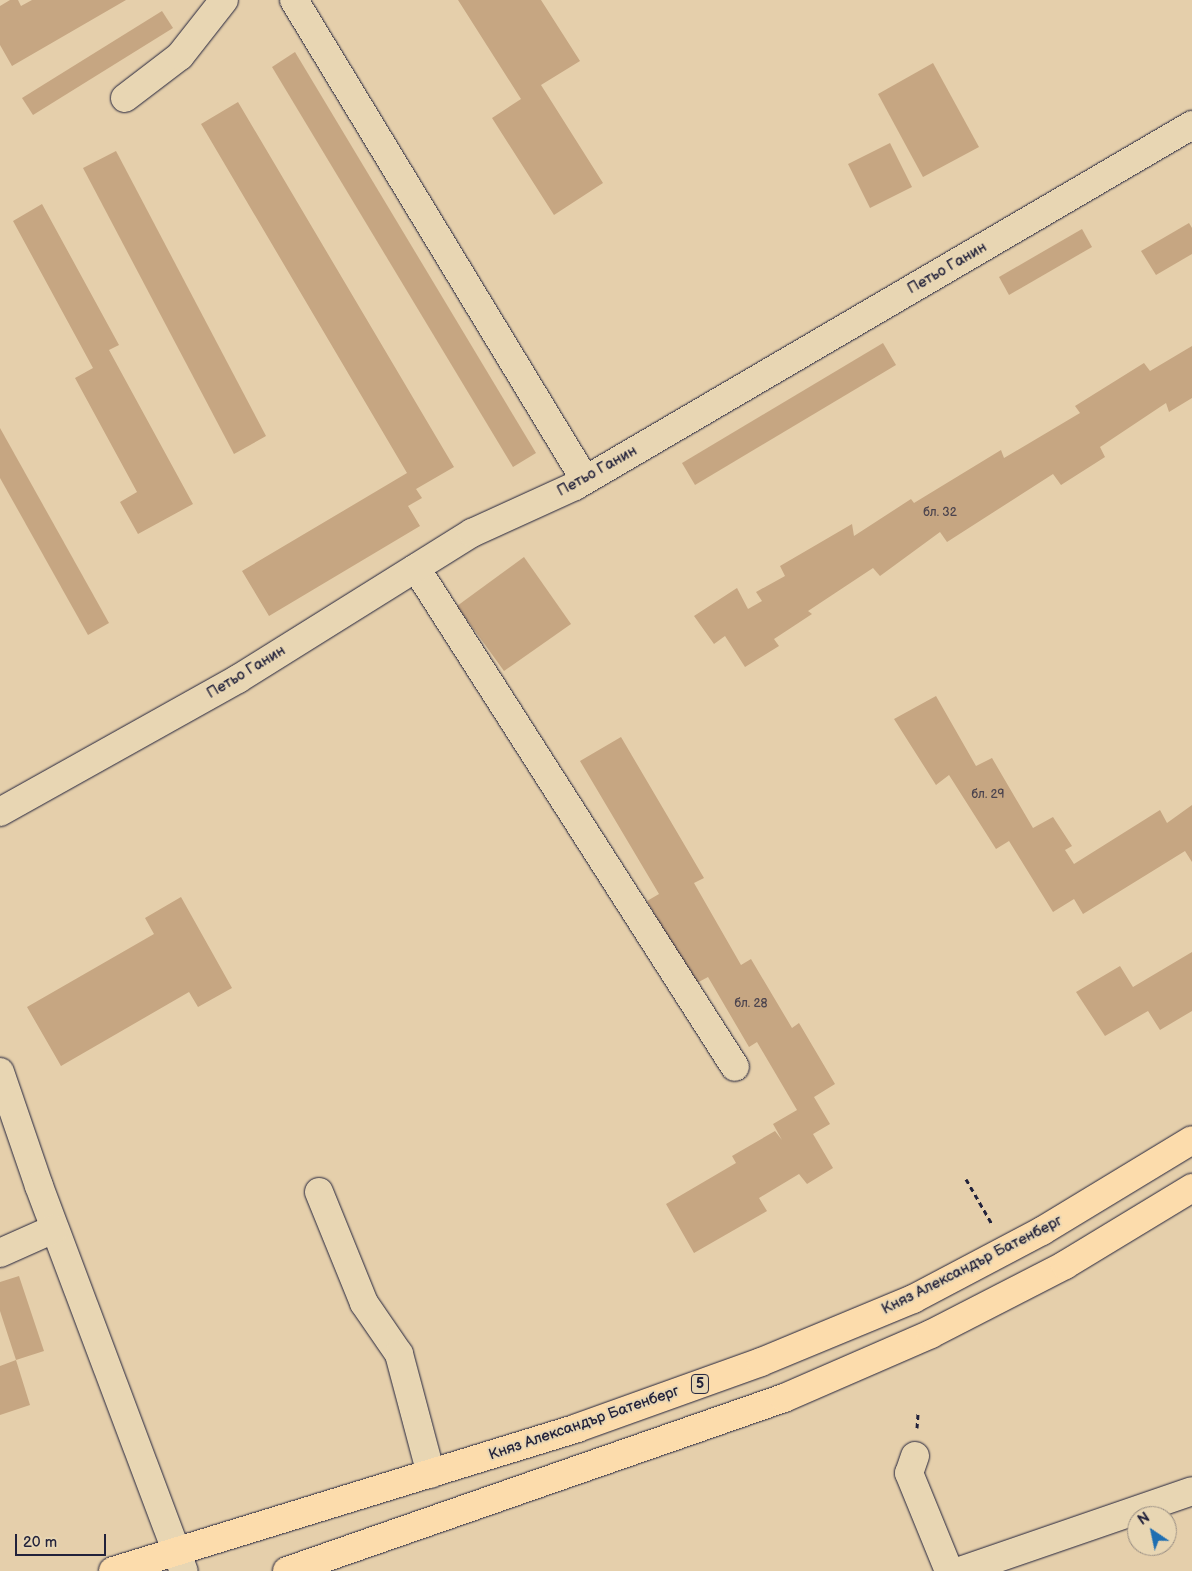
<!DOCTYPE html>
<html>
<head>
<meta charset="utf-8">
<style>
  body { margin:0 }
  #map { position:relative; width:1192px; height:1571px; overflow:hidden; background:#e5cfab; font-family:"Balsamiq Sans",sans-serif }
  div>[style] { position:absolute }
  .building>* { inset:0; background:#c6a682 }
  .path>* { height:3px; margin-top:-1.5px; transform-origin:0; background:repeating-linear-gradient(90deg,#22223b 0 5px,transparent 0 9px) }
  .roads { filter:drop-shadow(0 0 1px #22223b) drop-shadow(0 0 1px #22223b) }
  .minor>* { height:28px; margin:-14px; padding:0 14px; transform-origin:14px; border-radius:14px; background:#e8d6b3 }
  .major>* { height:28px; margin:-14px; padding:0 14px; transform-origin:14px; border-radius:14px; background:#fcdcac }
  span { translate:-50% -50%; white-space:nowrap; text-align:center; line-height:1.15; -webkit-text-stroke:4px #e8d6b3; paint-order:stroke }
  .number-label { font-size:12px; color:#4b434d }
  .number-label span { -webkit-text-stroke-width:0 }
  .shield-label span { padding:1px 4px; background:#e8d6b3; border:1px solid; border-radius:4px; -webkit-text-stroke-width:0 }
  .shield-label { font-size:14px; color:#22223b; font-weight:700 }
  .street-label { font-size:15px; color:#22223b }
  .north { position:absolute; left:1127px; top:1506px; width:50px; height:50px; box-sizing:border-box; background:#e8d6b3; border:1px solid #998e83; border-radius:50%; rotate:326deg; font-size:14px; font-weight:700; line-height:20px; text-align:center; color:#22223b }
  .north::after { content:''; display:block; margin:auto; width:18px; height:22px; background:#1f6fb2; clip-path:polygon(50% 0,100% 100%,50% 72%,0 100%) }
  .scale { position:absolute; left:15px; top:1534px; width:91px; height:22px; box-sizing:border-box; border:2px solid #22223b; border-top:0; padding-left:6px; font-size:15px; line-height:18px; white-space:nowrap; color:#22223b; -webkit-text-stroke:4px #e8d6b3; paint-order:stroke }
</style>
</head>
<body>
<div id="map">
  <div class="building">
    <div style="clip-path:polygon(10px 0,18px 0,21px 6px,32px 0,126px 0,12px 66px,0 45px,0 6px)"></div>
    <div style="clip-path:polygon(458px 0,541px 0,580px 61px,541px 85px,603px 183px,554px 215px,492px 118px,521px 99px)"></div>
    <div style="clip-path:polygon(162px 11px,173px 28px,33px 115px,22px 98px)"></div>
    <div style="clip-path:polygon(295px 52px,536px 453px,513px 467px,272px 67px)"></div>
    <div style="clip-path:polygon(933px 63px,979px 147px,923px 177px,878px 94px)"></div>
    <div style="clip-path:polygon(238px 102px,454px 467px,416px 489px,422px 498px,408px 506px,420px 526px,269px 616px,242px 571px,407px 473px,201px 124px)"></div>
    <div style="clip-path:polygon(890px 143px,912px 187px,870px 208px,848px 164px)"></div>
    <div style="clip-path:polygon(116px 151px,266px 436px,234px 454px,83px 168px)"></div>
    <div style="clip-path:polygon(42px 204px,119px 345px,109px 350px,193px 504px,138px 534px,120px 502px,137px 492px,75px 378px,93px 368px,13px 221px)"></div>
    <div style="clip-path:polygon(1189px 223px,1192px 228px,1192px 254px,1156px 275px,1141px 251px)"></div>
    <div style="clip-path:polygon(1082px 229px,1092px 247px,1009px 295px,999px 277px)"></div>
    <div style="clip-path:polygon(883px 343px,896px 365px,695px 485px,682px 463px)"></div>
    <div style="clip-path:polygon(1192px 346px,1192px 398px,1169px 412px,1166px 403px,1100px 447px,1105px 457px,1061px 485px,1053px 474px,947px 542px,940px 532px,880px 576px,873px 568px,808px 611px,812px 614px,774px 639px,779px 646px,745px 667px,725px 636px,714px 644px,694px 616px,737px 588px,748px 609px,762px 601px,756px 592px,785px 576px,780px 566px,852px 524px,854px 536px,911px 499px,914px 503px,1001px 450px,1004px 458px,1080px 413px,1075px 406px,1144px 363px,1150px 371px)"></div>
    <div style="clip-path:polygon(0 428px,109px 623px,88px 635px,0 478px)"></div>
    <div style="clip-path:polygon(524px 557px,571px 624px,504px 671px,457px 606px)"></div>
    <div style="clip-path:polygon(936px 696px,976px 766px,992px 758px,1033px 828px,1053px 817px,1072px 846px,1065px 850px,1074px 864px,1160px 810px,1167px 823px,1192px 805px,1192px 862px,1185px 851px,1083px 914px,1074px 899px,1053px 912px,1009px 841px,996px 849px,949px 775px,936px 785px,894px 719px)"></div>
    <div style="clip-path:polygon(621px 737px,704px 878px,694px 883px,741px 965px,751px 959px,792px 1028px,799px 1023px,835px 1084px,814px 1097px,830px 1124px,813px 1134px,833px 1168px,807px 1184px,799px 1174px,759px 1198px,767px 1211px,694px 1253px,666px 1204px,736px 1163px,732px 1156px,775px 1131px,782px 1140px,773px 1124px,797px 1110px,757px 1042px,749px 1047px,708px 977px,695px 984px,647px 901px,659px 894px,580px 761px)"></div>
    <div style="clip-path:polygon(181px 897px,232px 988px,198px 1007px,189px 992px,61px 1066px,27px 1007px,154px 934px,145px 918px)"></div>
    <div style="clip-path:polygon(1192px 952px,1192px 1011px,1160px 1030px,1148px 1011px,1105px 1036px,1076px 992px,1120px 966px,1133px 987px)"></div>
    <div style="clip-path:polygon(19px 1276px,44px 1351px,16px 1360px,30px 1405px,0 1415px,0 1366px,16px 1360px,0 1311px,0 1282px)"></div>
  </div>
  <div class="path">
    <div style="left:966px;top:1179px;width:52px;rotate:60deg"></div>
    <div style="left:917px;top:1428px;width:16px;rotate:-86deg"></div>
  </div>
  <div class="roads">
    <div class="minor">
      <div style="left:294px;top:0;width:561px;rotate:58.77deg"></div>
      <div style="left:125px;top:98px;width:69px;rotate:-37.4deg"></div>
      <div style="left:180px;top:56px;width:71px;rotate:-51.8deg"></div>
      <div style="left:416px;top:568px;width:592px;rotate:57.41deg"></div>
      <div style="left:0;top:812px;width:273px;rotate:-29.2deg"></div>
      <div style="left:238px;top:679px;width:276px;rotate:-32deg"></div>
      <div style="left:472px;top:533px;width:113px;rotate:-24.5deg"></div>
      <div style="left:575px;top:486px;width:715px;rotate:-30.33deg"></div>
      <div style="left:0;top:1072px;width:120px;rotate:71.1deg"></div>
      <div style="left:39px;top:1186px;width:411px;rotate:69.4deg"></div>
      <div style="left:319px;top:1192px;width:120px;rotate:67.9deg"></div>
      <div style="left:364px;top:1303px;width:62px;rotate:55.5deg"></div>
      <div style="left:399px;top:1354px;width:124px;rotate:75.1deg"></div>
      <div style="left:0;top:1253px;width:59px;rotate:-24deg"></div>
      <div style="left:915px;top:1456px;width:18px;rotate:109deg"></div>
      <div style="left:909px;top:1473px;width:106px;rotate:67.8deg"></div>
      <div style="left:960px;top:1571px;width:245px;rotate:-19deg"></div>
    </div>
    <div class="major">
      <div style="left:113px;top:1571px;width:486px;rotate:-17.1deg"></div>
      <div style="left:577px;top:1428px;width:195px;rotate:-19.7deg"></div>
      <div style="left:761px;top:1362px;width:165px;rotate:-22.5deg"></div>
      <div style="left:913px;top:1299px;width:146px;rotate:-27.8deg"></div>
      <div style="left:1042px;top:1231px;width:175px;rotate:-31.2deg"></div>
      <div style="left:287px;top:1571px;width:526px;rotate:-19.19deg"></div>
      <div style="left:784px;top:1398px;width:160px;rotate:-23.5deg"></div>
      <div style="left:931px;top:1334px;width:151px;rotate:-27.2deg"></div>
      <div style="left:1065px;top:1265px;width:149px;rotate:-31.2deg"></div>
    </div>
  </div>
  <div class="number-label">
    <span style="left:940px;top:513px">бл. 32</span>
    <span style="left:988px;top:795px">бл. 29</span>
    <span style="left:751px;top:1004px">бл. 28</span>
  </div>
  <div class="shield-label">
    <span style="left:700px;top:1384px">5</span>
  </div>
  <div class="street-label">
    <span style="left:947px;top:268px;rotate:-30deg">Петьо Ганин</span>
    <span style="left:597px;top:471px;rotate:-29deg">Петьо Ганин</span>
    <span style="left:246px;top:672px;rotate:-31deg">Петьо Ганин</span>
    <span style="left:972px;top:1265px;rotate:-27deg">Княз Александър Батенберг</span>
    <span style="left:584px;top:1423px;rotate:-19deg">Княз Александър Батенберг</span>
  </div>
  <div class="north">N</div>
  <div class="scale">20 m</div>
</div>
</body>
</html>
